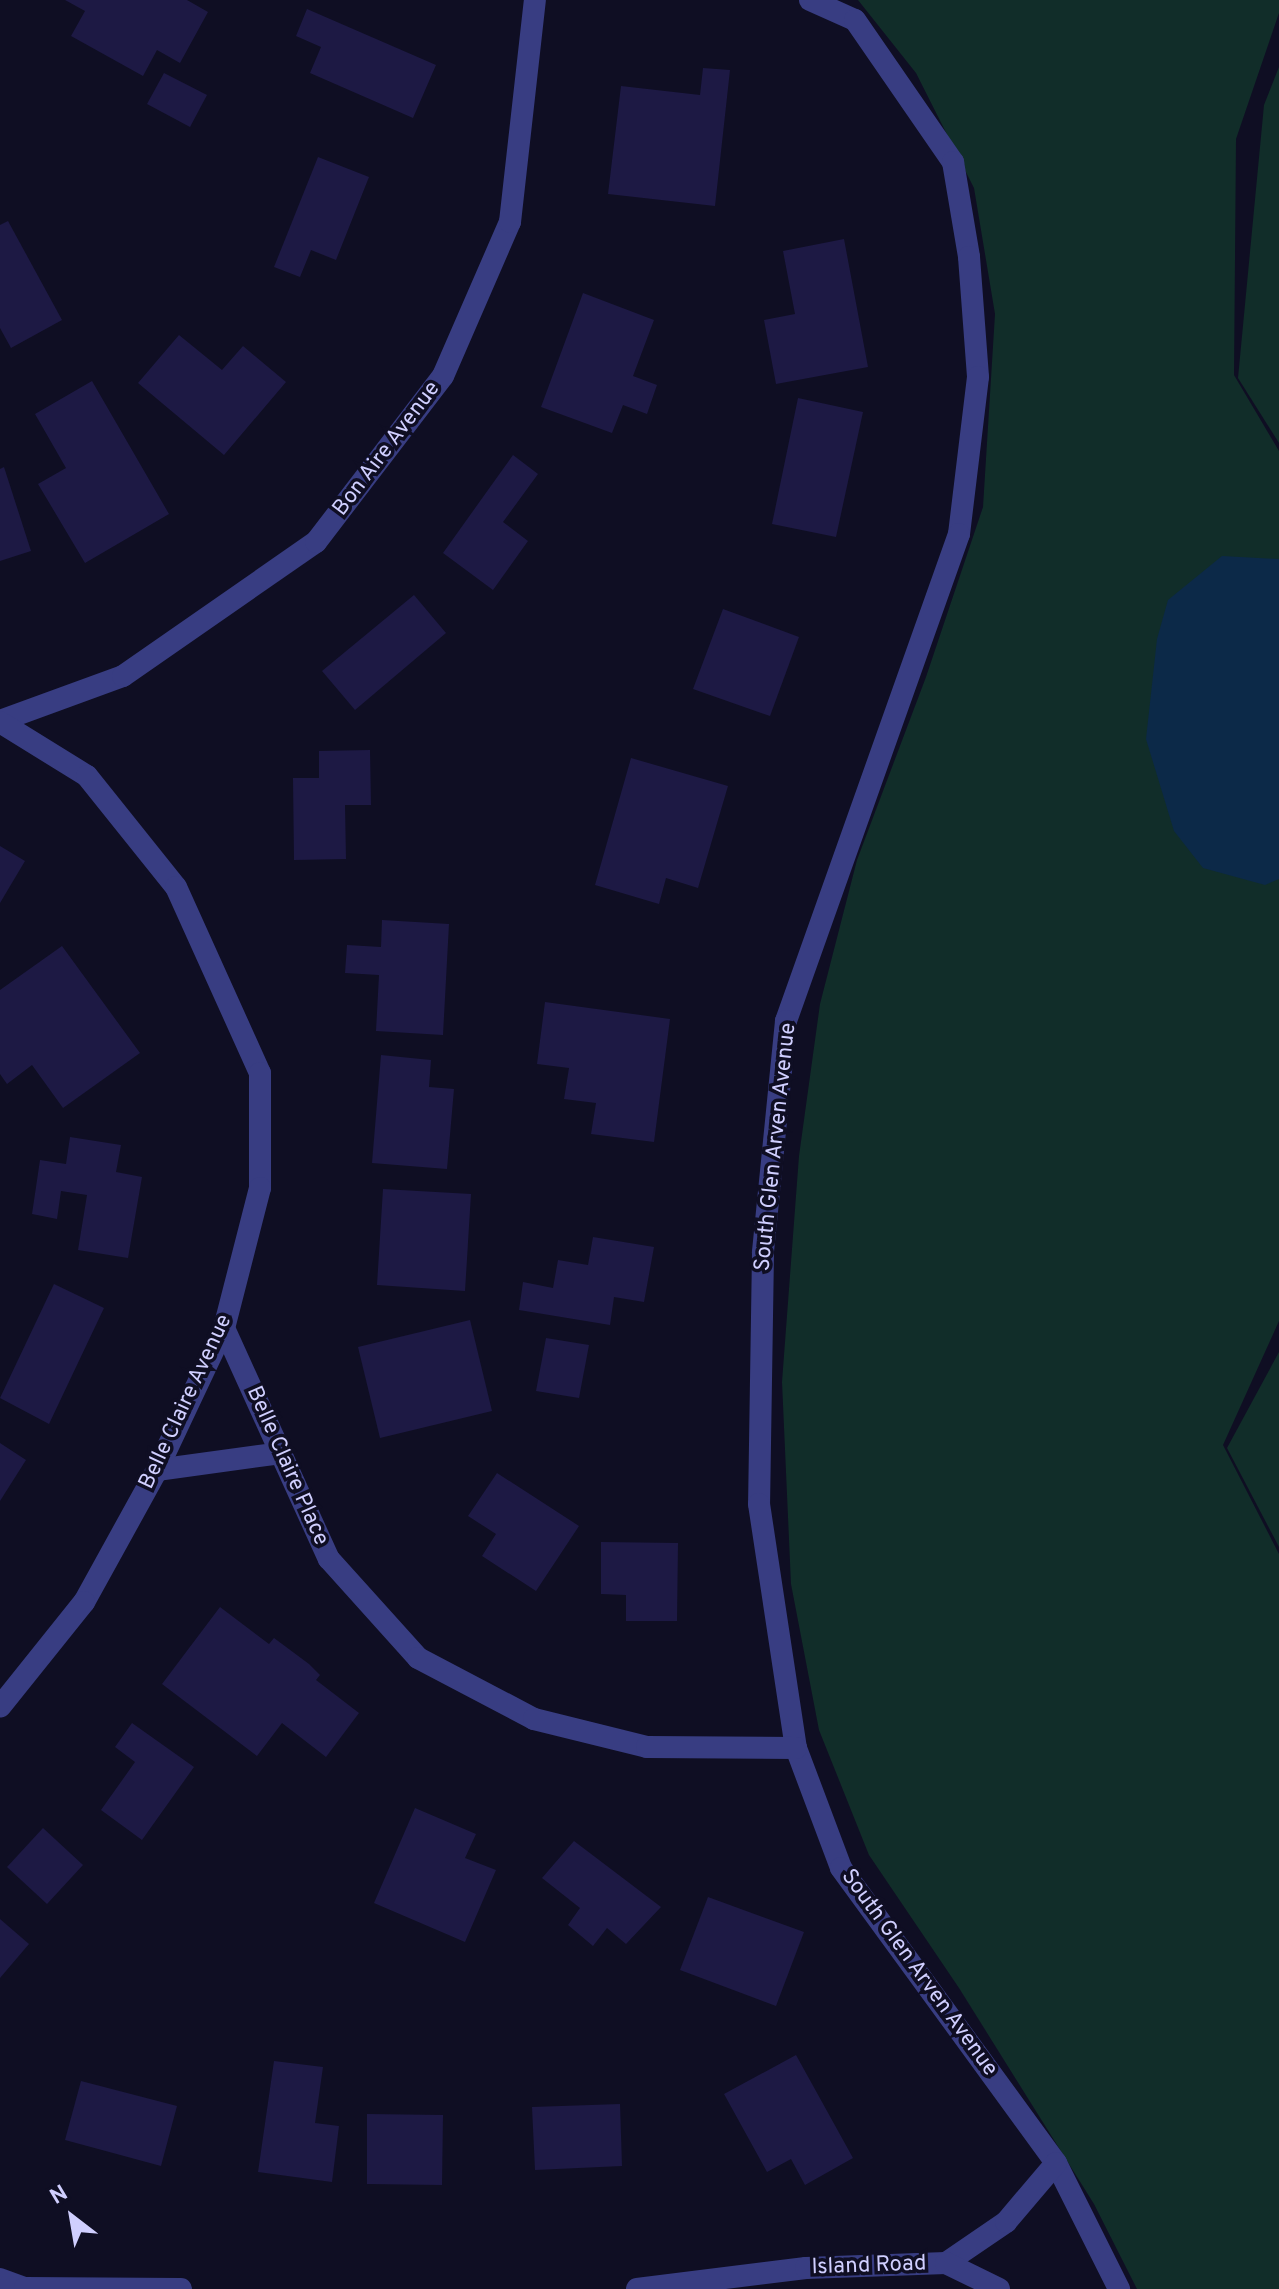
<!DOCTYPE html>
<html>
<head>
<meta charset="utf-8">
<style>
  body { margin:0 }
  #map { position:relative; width:1279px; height:2289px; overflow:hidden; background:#0f0e23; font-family:Overpass,sans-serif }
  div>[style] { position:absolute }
  .green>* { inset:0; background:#112d29 }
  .water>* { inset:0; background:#0c2948 }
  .building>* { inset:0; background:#1d1944 }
  .minor>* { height:22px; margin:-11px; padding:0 11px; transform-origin:11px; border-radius:11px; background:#383d82 }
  span { translate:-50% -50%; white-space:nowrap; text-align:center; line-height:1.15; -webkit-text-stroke:7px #0f0e23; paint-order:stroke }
  .street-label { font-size:22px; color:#d0cfff }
  .north { position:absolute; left:32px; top:2177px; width:80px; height:80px; -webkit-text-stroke:6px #0f0e23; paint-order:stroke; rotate:329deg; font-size:22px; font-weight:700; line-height:32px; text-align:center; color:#d0cfff }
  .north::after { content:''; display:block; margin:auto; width:28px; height:36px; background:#d0cfff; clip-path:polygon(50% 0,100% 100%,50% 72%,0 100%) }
</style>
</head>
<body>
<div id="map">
  <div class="green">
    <div style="clip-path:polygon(858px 0,1279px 0,1279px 13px,1236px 139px,1234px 375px,1279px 451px,1279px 1321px,1223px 1445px,1279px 1554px,1279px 2289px,1137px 2289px,1094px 2204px,959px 1988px,869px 1855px,819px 1730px,791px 1584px,782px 1382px,799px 1156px,820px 1004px,857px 860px,926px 677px,983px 507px,995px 314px,974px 188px,916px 73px)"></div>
    <div style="clip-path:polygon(1279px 67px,1279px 443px,1238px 378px,1264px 105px)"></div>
    <div style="clip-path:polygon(1279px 1352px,1279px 1547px,1227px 1448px)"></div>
  </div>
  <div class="water">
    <div style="clip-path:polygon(1222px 556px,1279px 559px,1279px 879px,1265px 885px,1203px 868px,1174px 831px,1146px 739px,1157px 639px,1168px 600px)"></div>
  </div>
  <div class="building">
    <div style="clip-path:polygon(65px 0,187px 0,208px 12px,180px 63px,157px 50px,143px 76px,71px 36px,85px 11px)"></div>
    <div style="clip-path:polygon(307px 9px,436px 65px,413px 118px,310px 73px,321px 47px,296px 36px)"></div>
    <div style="clip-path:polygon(703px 68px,730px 70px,715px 206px,608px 194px,621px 86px,700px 95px)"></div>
    <div style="clip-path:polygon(164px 73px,207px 95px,190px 127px,147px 104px)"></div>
    <div style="clip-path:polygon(318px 157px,369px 177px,336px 260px,311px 250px,300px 277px,274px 267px)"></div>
    <div style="clip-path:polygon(8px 221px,62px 320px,11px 348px,0 328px,0 225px)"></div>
    <div style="clip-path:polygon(844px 239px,868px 367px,776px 384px,764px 320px,795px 314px,783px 251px)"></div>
    <div style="clip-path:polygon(583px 293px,654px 320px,633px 376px,657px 385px,647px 414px,623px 405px,612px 433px,541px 407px)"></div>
    <div style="clip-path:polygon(179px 335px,222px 370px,243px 346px,286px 382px,224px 455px,138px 383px)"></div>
    <div style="clip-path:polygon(92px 381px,169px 514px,85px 563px,38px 484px,66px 468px,35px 414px)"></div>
    <div style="clip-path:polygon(798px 398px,863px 412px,836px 537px,772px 524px)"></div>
    <div style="clip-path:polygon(513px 455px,538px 474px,503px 522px,528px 541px,493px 590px,443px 553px)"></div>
    <div style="clip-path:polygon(4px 467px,31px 551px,0 561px,0 469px)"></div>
    <div style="clip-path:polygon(414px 595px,446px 633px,355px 710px,322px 671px)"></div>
    <div style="clip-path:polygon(723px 609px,799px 637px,770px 716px,693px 689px)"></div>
    <div style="clip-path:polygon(370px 750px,371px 805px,345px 805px,346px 859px,294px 860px,293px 778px,319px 778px,319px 751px)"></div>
    <div style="clip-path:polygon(631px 758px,728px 786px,698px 888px,666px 878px,659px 904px,595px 885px)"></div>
    <div style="clip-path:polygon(0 846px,25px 861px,0 903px)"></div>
    <div style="clip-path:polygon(382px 920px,449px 924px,443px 1035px,376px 1031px,379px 975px,345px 973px,347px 945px,381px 947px)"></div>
    <div style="clip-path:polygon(62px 946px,140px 1053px,63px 1108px,32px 1065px,7px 1084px,0 1074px,0 990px)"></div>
    <div style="clip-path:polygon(545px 1002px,670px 1019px,654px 1142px,591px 1134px,596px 1103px,564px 1099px,569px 1068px,537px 1064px)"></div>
    <div style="clip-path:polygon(381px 1055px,431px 1060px,429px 1087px,454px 1089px,447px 1169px,372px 1163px)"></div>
    <div style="clip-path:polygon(70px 1137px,121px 1145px,116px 1172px,142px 1177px,128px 1258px,78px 1250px,87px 1195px,61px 1191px,57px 1219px,32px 1214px,40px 1160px,66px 1164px)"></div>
    <div style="clip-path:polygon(383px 1189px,471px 1194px,465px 1291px,377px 1285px)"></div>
    <div style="clip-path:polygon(593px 1237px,654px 1247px,644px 1302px,614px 1297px,610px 1325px,519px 1310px,523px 1282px,553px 1288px,558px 1260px,588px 1265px)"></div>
    <div style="clip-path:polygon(54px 1284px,104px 1308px,49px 1424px,0 1398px)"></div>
    <div style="clip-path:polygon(470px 1320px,492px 1411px,380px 1438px,358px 1347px)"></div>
    <div style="clip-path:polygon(546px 1338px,589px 1345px,579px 1398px,536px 1391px)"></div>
    <div style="clip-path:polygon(0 1443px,26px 1460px,0 1501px)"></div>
    <div style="clip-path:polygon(497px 1473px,579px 1526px,536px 1591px,482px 1556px,496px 1534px,468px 1516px)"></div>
    <div style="clip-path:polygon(601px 1542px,678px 1543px,677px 1621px,626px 1621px,626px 1595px,601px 1594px)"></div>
    <div style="clip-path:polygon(220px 1607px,269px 1644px,274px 1638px,309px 1664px,320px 1675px,316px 1680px,359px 1713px,326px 1757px,282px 1723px,257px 1756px,162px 1684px)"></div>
    <div style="clip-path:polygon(132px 1723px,194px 1767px,142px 1840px,101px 1810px,135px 1762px,115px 1747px)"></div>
    <div style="clip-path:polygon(415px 1808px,476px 1834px,465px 1858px,496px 1870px,465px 1942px,374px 1903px)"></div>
    <div style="clip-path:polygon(43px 1828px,83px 1865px,47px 1904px,7px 1867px)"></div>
    <div style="clip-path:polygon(574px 1841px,661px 1907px,626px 1944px,607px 1928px,593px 1946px,568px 1925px,580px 1908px,542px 1878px)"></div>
    <div style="clip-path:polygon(708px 1897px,804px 1932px,776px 2006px,680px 1970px)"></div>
    <div style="clip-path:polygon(0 1919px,29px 1944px,0 1978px)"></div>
    <div style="clip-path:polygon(796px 2055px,853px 2158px,805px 2185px,791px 2159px,767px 2172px,724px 2094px)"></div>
    <div style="clip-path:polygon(274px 2061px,323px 2067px,315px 2123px,339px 2126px,332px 2182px,258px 2172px)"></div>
    <div style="clip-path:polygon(81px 2081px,177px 2106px,161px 2166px,65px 2140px)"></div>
    <div style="clip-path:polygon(620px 2104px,622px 2166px,535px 2170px,532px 2107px)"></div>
    <div style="clip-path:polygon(367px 2114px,443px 2115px,442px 2185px,367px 2184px)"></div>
  </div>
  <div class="minor">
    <div style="left:810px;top:0;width:49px;rotate:24deg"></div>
    <div style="left:855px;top:20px;width:173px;rotate:55.4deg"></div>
    <div style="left:953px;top:162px;width:96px;rotate:80.4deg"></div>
    <div style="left:969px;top:257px;width:120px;rotate:85.7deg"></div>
    <div style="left:978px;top:377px;width:158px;rotate:96.9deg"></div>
    <div style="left:959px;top:534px;width:517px;rotate:109.56deg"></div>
    <div style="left:786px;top:1021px;width:233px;rotate:95.7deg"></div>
    <div style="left:763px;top:1253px;width:251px;rotate:90.9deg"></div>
    <div style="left:759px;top:1504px;width:247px;rotate:81.4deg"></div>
    <div style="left:796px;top:1748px;width:128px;rotate:69.4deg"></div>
    <div style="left:841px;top:1868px;width:365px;rotate:53.9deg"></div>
    <div style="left:1056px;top:2163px;width:141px;rotate:63.4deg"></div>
    <div style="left:0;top:721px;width:131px;rotate:-20.1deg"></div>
    <div style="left:123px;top:676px;width:235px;rotate:-34.8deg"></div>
    <div style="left:316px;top:542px;width:209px;rotate:-52.6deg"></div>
    <div style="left:443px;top:376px;width:168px;rotate:-66.5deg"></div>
    <div style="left:510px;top:222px;width:223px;rotate:-83.6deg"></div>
    <div style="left:0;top:722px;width:102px;rotate:31.8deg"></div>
    <div style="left:87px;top:776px;width:142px;rotate:51.3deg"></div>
    <div style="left:176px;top:887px;width:204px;rotate:65.7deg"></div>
    <div style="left:260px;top:1073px;width:115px;rotate:90deg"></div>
    <div style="left:260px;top:1188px;width:145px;rotate:104.4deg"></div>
    <div style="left:224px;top:1328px;width:157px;rotate:115.3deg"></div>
    <div style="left:157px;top:1470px;width:151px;rotate:118.9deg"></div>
    <div style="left:84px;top:1602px;width:134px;rotate:128.7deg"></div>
    <div style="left:224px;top:1328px;width:254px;rotate:65.6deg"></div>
    <div style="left:329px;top:1559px;width:133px;rotate:48deg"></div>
    <div style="left:418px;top:1658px;width:131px;rotate:27.7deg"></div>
    <div style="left:534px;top:1719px;width:116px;rotate:13.9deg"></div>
    <div style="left:647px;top:1747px;width:149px;rotate:0.4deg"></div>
    <div style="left:157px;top:1470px;width:125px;rotate:-7.8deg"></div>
    <div style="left:946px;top:2263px;width:73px;rotate:-34.3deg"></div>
    <div style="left:1006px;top:2222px;width:77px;rotate:-49.7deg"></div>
    <div style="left:0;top:2279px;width:27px;rotate:20deg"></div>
    <div style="left:25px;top:2288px;width:156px;rotate:0.4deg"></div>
    <div style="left:637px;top:2289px;width:170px;rotate:-7.1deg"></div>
    <div style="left:806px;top:2268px;width:140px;rotate:-2deg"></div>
    <div style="left:946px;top:2263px;width:59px;rotate:26.1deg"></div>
  </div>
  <div class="street-label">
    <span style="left:387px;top:449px;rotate:-53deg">Bon Aire Avenue</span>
    <span style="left:776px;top:1147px;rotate:-84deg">South Glen Arven Avenue</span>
    <span style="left:186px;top:1402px;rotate:-65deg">Belle Claire Avenue</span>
    <span style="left:287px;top:1466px;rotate:66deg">Belle Claire Place</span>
    <span style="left:919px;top:1973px;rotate:54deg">South Glen Arven Avenue</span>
    <span style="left:869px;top:2266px;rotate:-2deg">Island Road</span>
  </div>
  <div class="north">N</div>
</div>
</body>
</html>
